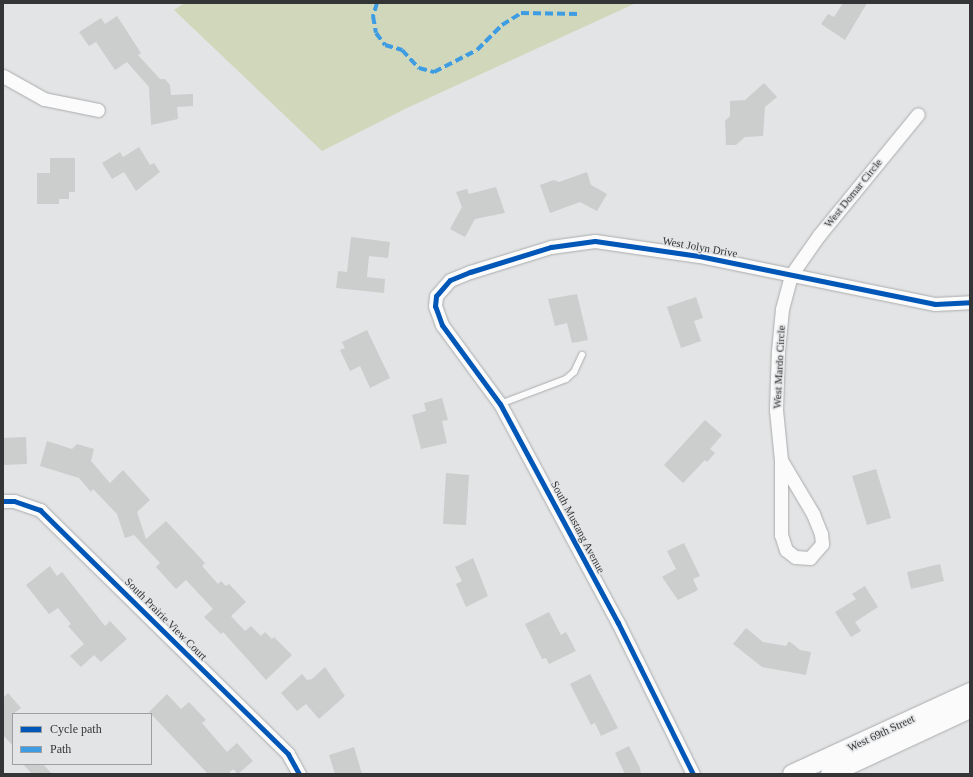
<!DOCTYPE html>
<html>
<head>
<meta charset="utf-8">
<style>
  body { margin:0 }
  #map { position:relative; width:973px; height:777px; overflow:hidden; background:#e3e4e5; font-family:Georgia,serif }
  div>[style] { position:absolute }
  .green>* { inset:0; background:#d1d7ba }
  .building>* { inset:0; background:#cccdcd }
  .roads { filter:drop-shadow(0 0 1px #abacad) drop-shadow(0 0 1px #abacad) }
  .service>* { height:6px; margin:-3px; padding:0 3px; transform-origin:3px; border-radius:3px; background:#fbfbfb }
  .minor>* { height:13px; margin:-6.5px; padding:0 6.5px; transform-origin:6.5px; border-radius:6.5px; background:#fbfbfb }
  .secondary>* { height:18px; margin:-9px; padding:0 9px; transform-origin:9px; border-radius:9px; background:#fbfbfb }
  .quiet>* { height:4px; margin-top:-2px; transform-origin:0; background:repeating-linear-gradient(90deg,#3e9de2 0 8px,transparent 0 12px) }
  .cycleway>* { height:5px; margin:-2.5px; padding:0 2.5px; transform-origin:2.5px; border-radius:2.5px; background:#0057b8 }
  span { translate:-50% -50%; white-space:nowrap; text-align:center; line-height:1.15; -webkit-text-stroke:3px #e2e4e6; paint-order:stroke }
  .street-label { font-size:11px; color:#343536 }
  .frame { position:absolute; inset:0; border:4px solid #343536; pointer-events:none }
  .legend { position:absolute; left:12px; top:713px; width:140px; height:52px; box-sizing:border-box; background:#e2e4e6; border:1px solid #9c9ea0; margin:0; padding:5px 7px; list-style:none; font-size:12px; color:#343536 }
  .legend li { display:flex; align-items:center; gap:8px; height:20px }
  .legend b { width:20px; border:1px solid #9c9ea0 }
</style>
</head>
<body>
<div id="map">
  <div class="green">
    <div style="clip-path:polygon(185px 3px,636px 3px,407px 108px,322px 151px,174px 10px)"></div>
  </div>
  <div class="building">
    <div style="clip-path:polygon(843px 3px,867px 3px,845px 40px,821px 24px,828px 14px,834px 17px)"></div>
    <div style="clip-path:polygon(117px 16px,141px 53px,138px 55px,160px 79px,165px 79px,170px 85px,171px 95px,193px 94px,193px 106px,177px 107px,178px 119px,151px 125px,149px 87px,127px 62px,115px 70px,96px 42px,89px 46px,79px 32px,101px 18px,105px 24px)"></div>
    <div style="clip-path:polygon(764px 83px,777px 97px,765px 107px,763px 136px,745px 137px,736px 145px,726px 145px,725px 121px,730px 116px,730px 101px,745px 100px)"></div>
    <div style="clip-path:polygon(139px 147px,150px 165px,154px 163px,160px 172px,136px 191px,124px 172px,112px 179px,102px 163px,120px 152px,123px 157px)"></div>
    <div style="clip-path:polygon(50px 158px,75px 158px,75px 192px,69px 192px,69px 199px,59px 199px,59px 204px,37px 204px,37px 173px,50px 173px)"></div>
    <div style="clip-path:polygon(587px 172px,591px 185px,607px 194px,597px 211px,580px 202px,550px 213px,540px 185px,554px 180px,559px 182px)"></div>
    <div style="clip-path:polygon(496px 187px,505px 213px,475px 219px,465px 237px,450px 229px,462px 207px,456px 192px,467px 189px,469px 194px)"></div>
    <div style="clip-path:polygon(351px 237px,390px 242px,388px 258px,369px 256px,367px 277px,385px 279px,384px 293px,336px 288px,338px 271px,347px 272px)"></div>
    <div style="clip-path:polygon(577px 294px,588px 340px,572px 343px,567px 323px,555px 326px,548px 299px)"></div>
    <div style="clip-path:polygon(696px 297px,703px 318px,694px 321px,701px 341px,681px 348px,667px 307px)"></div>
    <div style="clip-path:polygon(367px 330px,390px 378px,370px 388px,360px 366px,350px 371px,340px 350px,345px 348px,342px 342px)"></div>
    <div style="clip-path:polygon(442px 398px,448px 420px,442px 421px,447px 443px,421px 449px,412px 415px,426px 411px,424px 403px)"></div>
    <div style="clip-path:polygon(705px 420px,722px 435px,710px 449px,715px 453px,707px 462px,705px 460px,683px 483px,664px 465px)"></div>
    <div style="clip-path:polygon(26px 437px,27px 464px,3px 465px,3px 438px)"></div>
    <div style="clip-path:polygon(47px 441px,72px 449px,77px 444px,94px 449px,91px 461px,110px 483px,123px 470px,150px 500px,137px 512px,146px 539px,166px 521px,205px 563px,202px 566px,218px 584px,221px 581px,226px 586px,229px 584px,246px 602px,231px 616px,245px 631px,251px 626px,261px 636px,265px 632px,272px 639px,274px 637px,292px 655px,266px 680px,223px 632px,221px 634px,204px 617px,213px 609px,186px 580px,176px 589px,156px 567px,160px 563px,134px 535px,125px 538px,117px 514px,93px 489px,91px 492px,79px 478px,40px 466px)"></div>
    <div style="clip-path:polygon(876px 469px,891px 518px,867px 525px,852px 476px)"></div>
    <div style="clip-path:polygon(446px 473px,469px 475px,466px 525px,443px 524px)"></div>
    <div style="clip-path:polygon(684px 543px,700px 576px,693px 579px,698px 590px,678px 600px,662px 577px,676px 569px,667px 551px)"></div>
    <div style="clip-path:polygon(473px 558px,488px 596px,466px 607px,456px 584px,462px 581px,455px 567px)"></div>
    <div style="clip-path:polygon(940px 564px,944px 581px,911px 589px,907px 572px)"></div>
    <div style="clip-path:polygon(50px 566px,57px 576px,62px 572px,105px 626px,110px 621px,127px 639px,101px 662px,94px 655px,81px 667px,70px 656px,84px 644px,68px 626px,71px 624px,58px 608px,49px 614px,26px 585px)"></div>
    <div style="clip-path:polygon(865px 586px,878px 607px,855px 622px,861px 631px,851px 637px,835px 612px,856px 599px,852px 594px)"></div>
    <div style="clip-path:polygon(549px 612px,561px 635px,566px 632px,576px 651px,549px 664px,546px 658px,542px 659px,525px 624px)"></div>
    <div style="clip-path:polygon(746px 628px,763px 642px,786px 646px,789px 641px,800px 650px,811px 652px,806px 675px,762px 667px,733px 644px)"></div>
    <div style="clip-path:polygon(325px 667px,345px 696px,319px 719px,306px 704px,297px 711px,281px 693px,302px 674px,307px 680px,312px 679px)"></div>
    <div style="clip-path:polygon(590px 674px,618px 728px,601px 736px,595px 723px,591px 725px,570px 684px)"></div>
    <div style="clip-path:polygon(8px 693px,21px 708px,13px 714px,13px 746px,3px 735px,3px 698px)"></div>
    <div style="clip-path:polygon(167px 694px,181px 709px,189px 702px,206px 720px,202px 723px,227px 752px,237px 743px,253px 761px,238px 774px,233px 769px,228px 774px,208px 774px,149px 712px)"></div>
    <div style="clip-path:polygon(629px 746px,640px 768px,641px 774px,625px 774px,615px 753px)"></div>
    <div style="clip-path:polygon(354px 747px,362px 774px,335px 774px,329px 755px)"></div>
    <div style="clip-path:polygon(23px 764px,43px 764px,52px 774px,32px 774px)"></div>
  </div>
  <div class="roads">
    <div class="service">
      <div style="left:500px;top:404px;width:71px;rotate:-20.7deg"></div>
      <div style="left:566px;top:379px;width:11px;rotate:-41deg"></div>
      <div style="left:574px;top:372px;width:19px;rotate:-65deg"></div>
    </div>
    <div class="minor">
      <div style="left:3px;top:76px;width:47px;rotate:29.3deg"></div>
      <div style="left:44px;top:99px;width:55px;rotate:11.5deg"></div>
      <div style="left:781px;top:460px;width:50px;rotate:-95.7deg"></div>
      <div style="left:776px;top:410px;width:59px;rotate:-88.1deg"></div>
      <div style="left:778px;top:351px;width:42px;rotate:-84.6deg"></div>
      <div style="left:782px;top:309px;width:35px;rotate:-75deg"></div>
      <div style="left:791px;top:275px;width:49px;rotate:-55deg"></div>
      <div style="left:819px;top:235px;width:156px;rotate:-50.7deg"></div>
      <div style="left:781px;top:460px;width:63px;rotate:59.3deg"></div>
      <div style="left:813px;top:514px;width:22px;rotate:68deg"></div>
      <div style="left:821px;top:534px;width:10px;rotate:84deg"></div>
      <div style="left:822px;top:544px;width:18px;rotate:131deg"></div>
      <div style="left:810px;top:558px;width:15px;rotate:-176deg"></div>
      <div style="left:795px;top:557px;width:11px;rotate:-142deg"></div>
      <div style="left:786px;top:550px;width:16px;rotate:-108deg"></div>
      <div style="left:781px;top:535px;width:75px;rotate:-90deg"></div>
      <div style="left:3px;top:501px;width:11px"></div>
      <div style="left:14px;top:501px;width:28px;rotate:19deg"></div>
      <div style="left:40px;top:510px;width:348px;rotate:44.5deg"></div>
      <div style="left:288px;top:754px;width:23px;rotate:61deg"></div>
      <div style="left:693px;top:774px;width:169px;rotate:-116.4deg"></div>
      <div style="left:618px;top:623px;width:249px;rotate:-118.3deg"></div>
      <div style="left:500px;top:404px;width:98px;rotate:-126.3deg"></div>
      <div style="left:442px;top:325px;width:20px;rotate:-110deg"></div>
      <div style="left:435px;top:306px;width:10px;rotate:-84deg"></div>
      <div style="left:436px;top:296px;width:21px;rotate:-49deg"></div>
      <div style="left:450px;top:280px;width:22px;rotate:-22deg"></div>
      <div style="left:470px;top:272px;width:85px;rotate:-17.2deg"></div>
      <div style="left:551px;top:247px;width:44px;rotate:-7.8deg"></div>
      <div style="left:595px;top:241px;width:105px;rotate:8.2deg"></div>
      <div style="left:699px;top:256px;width:241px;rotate:11.5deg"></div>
      <div style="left:935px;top:304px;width:35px;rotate:-3deg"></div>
    </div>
    <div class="secondary">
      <div style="left:792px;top:774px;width:196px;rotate:-24.7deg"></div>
      <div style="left:830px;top:774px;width:154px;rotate:-24.9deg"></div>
    </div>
  </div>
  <div class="quiet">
    <div style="left:377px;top:3px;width:14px;rotate:107deg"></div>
    <div style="left:373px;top:16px;width:17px;rotate:80deg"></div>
    <div style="left:376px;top:33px;width:15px;rotate:53deg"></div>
    <div style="left:385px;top:45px;width:18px;rotate:16deg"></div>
    <div style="left:402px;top:50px;width:25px;rotate:47deg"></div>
    <div style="left:419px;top:68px;width:16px;rotate:15deg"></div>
    <div style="left:434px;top:72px;width:48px;rotate:-27.1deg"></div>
    <div style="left:477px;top:50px;width:35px;rotate:-45deg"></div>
    <div style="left:502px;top:25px;width:22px;rotate:-32deg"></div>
    <div style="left:521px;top:13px;width:58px;rotate:1deg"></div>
  </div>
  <div class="cycleway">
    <div style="left:3px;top:501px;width:11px"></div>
    <div style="left:14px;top:501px;width:28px;rotate:19deg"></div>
    <div style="left:40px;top:510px;width:348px;rotate:44.5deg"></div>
    <div style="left:288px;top:754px;width:23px;rotate:61deg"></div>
    <div style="left:693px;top:774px;width:169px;rotate:-116.4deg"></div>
    <div style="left:618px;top:623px;width:249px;rotate:-118.3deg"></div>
    <div style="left:500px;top:404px;width:98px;rotate:-126.3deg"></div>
    <div style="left:442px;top:325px;width:20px;rotate:-110deg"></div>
    <div style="left:435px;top:306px;width:10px;rotate:-84deg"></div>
    <div style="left:436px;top:296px;width:21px;rotate:-49deg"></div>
    <div style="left:450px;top:280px;width:22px;rotate:-22deg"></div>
    <div style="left:470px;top:272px;width:85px;rotate:-17.2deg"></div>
    <div style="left:551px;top:247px;width:44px;rotate:-7.8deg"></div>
    <div style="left:595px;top:241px;width:105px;rotate:8.2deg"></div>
    <div style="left:699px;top:256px;width:241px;rotate:11.5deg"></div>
    <div style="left:935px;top:304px;width:35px;rotate:-3deg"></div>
  </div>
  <div class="street-label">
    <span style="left:853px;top:193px;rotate:-51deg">West Domar Circle</span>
    <span style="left:700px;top:247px;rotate:10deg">West Jolyn Drive</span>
    <span style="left:779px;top:367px;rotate:-87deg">West Mardo Circle</span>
    <span style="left:578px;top:527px;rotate:62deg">South Mustang Avenue</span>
    <span style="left:166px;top:619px;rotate:45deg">South Prairie View Court</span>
    <span style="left:881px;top:733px;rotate:-25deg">West 69th Street</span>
  </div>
  <div class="frame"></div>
  <ul class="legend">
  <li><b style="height:5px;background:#0057b8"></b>Cycle path</li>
  <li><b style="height:5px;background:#3e9de2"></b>Path</li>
  </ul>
</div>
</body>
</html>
